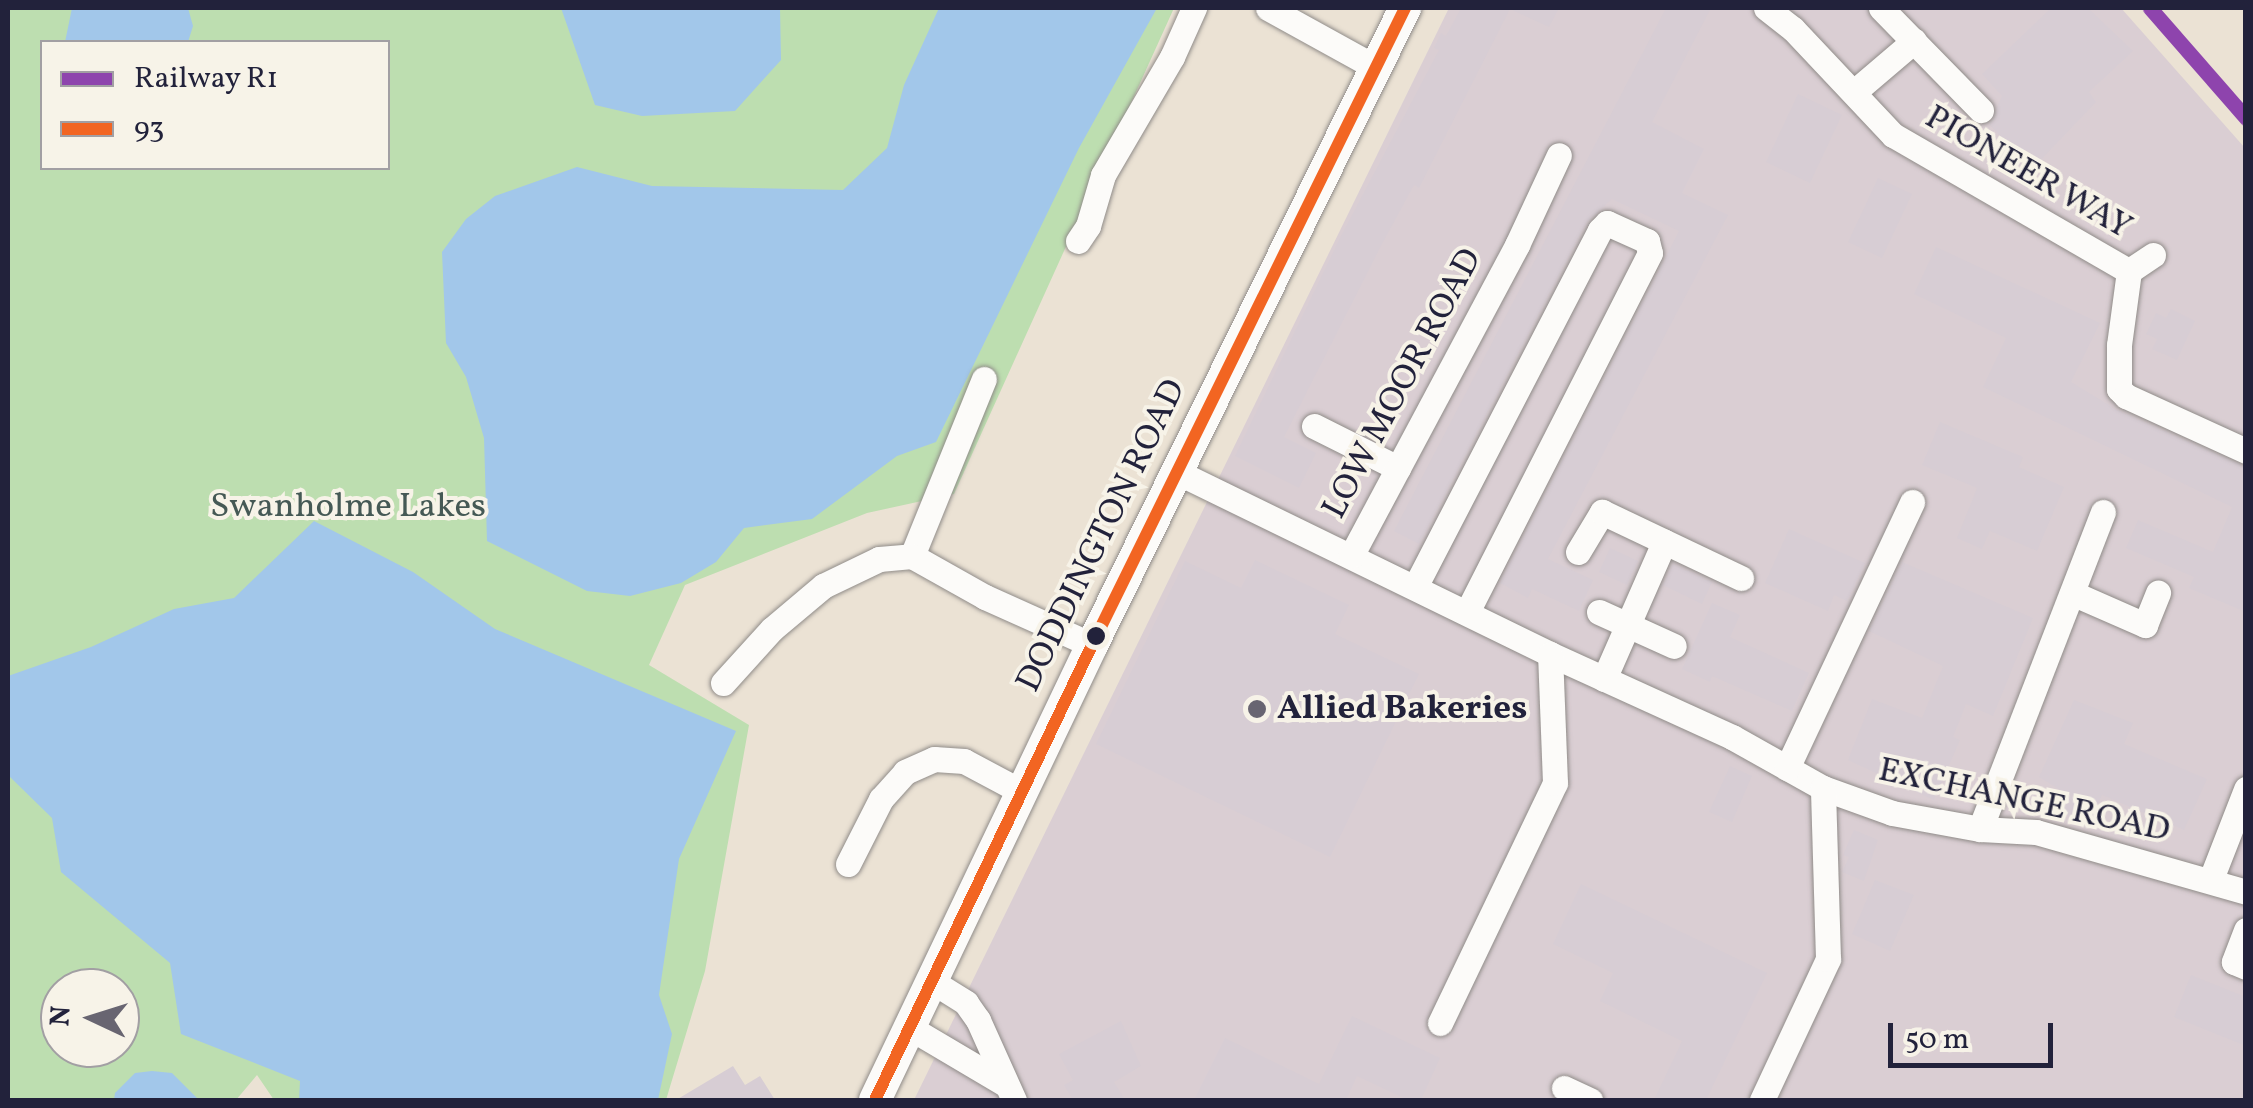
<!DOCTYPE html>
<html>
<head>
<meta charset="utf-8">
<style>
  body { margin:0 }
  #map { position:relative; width:2253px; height:1108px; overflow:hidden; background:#ebe2d4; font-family:Vollkorn,serif }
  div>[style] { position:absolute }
  .industrial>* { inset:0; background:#daced3 }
  .green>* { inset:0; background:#bddeb0 }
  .water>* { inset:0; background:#a2c7ea }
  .building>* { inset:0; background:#d7cdd4 }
  .roads { filter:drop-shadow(0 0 2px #908c89) drop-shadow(0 0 2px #908c89) }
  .minor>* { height:25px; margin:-12.5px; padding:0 12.5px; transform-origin:12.5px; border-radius:12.5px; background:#fcfbf9 }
  .major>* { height:32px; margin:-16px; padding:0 16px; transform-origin:16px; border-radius:16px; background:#fcfbf9 }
  .bus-1>* { height:12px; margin:-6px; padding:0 6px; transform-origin:6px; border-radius:6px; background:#f26522 }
  .rail-1>* { height:15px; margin:-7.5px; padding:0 7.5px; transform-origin:7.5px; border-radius:7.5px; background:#8e44ad }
  .dots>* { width:28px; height:28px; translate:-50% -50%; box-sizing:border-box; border:5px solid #f7f3e8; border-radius:50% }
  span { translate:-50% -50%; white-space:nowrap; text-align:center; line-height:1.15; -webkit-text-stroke:8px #f7f3e8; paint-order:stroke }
  .street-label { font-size:35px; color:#22223b }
  .park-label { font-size:35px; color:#455955 }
  .poi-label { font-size:35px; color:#22223b; font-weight:700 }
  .left { translate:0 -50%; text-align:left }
  .frame { position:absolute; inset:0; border:10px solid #22223b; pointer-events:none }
  .legend { position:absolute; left:40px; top:40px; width:350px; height:130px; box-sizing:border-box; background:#f7f3e8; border:2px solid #a29fa3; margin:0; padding:12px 18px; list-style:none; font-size:30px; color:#22223b }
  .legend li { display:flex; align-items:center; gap:20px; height:50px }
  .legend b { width:50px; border:2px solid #a29fa3 }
  .north { position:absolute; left:40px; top:968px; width:100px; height:100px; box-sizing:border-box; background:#f7f3e8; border:2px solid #a29fa3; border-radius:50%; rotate:274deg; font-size:28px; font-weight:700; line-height:40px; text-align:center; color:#22223b }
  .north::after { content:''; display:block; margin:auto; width:35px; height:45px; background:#686571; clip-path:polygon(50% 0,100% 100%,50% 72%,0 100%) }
  .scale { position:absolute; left:1888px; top:1023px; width:165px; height:45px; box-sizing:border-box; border:5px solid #22223b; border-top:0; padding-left:12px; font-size:30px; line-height:35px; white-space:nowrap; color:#22223b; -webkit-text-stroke:8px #f7f3e8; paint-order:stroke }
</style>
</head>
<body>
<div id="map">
  <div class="industrial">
    <div style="clip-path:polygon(1449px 8px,2121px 8px,2245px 148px,2245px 1100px,914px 1100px)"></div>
  </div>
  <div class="green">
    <div style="clip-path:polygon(evenodd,8px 8px,1174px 8px,954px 494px,867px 513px,685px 585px,649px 665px,749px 725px,705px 971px,666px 1100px,274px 1100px,257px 1075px,236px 1100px,8px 1100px,8px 8px,42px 42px,388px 42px,388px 168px,42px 168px,42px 42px,8px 8px,60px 988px,120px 988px,120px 1048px,60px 1048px,60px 988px)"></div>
  </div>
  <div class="water">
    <div style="clip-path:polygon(72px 8px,188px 8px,193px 26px,188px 42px,65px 42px)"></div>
    <div style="clip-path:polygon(561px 8px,780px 8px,781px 60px,735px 111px,642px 116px,595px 105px)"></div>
    <div style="clip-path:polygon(939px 8px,1157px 8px,1079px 148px,936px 442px,897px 456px,812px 519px,744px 528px,716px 562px,681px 583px,630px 596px,587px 591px,487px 541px,484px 438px,466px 377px,446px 343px,442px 252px,466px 219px,495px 196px,577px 167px,652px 186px,843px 190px,887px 148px,904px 85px)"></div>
    <div style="clip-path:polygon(314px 521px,413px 572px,495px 629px,736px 731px,679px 859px,659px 995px,672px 1034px,658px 1100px,299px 1100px,300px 1081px,181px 1034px,170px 963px,61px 872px,52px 818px,8px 775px,8px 676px,91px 647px,174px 609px,234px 598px)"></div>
    <div style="clip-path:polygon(152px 1071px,172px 1073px,199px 1100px,114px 1100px,115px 1093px,135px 1073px)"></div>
  </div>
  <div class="building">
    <div style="clip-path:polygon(1461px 8px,1559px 8px,1549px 27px,1510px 9px,1419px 188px,1414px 185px,1382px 244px,1284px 437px,1316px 453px,1299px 488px,1235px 456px,1341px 236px,1439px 50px,1434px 48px,1441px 33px,1446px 36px)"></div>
    <div style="clip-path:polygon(1666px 8px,1711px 8px,1652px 122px,1704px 149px,1682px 193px,1728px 215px,1548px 559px,1593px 580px,1579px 611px,1532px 589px,1528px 598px,1500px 583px,1679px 231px,1612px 199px,1586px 223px,1419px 544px,1394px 531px)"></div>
    <div style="clip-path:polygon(2051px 8px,2088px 8px,2133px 51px,2089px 92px,2096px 102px,2032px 169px,1989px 124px,2002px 96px,1982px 74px)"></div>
    <div style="clip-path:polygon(1798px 94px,1842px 115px,1810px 183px,1766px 162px)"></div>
    <div style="clip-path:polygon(1878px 178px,1912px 194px,1882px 258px,1848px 242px)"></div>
    <div style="clip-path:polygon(1936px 247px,2100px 323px,2071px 382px,2119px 411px,2246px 467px,2246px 612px,2189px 588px,2194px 577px,2126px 548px,2138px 520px,2213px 552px,2232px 507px,1983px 387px,2006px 338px,1914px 294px)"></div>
    <div style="clip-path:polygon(2171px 309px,2195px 321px,2177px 360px,2152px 349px,2157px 339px,2146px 334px,2156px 313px,2166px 318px)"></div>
    <div style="clip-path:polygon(1940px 422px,2023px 457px,2019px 467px,2064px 487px,2037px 551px,1990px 531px,1982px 549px,1957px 538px,1977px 488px,1922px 465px)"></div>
    <div style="clip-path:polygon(1789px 529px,1865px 563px,1847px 601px,1834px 595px,1828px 611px,1765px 583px)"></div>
    <div style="clip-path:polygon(1610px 548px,1638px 561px,1627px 585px,1599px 572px)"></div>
    <div style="clip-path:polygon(1255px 560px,1349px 605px,1335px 634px,1419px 674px,1330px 857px,1096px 744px,1185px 561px,1241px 588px)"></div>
    <div style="clip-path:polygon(1902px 562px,2033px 618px,1993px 716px,1966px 704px,1953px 737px,1960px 740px,1934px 800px,1848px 760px,1872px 699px,1922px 718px,1943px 666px,1869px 631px)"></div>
    <div style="clip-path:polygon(1673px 564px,1712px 582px,1702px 604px,1663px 585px)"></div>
    <div style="clip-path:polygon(1712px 603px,1740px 615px,1730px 637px,1809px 673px,1792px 711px,1712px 676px,1710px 682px,1682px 669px)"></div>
    <div style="clip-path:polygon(2074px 700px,2133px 723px,2124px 744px,2207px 779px,2184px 830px,2102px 795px,2089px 824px,2060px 812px,2067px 794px,2039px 777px)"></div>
    <div style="clip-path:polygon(1730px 766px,1752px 776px,1732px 822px,1709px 812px)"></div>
    <div style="clip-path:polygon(1854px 830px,1878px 840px,1864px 881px,1842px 872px,1849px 857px,1843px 855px)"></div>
    <div style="clip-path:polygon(1875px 880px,1914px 895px,1890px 951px,1852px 934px)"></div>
    <div style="clip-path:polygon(1581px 884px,1767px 973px,1706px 1100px,1654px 1100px,1682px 1041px,1600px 1001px,1613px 973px,1553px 944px)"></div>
    <div style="clip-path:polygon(2191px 975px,2246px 997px,2246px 1046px,2174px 1017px)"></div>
    <div style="clip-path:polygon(1352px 1016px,1440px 1058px,1421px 1100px,1408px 1100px,1357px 1076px,1347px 1098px,1353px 1100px,1194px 1100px,1225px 1038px,1319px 1084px)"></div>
    <div style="clip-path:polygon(1121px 1021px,1141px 1066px,1114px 1082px,1125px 1100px,1073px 1100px,1064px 1085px,1073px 1080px,1059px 1054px)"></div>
    <div style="clip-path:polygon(733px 1066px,745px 1085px,760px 1076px,775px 1100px,676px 1100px)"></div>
  </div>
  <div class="roads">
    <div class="minor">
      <div style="left:1268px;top:8px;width:122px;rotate:28.9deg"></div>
      <div style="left:1766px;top:8px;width:34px;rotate:38deg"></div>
      <div style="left:1793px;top:29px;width:146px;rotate:46.7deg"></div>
      <div style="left:1893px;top:135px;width:272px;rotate:30deg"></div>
      <div style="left:1881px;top:8px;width:143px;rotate:45.6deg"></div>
      <div style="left:1854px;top:92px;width:79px;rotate:-40.4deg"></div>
      <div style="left:1078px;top:241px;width:18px;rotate:-56deg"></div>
      <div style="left:1088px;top:226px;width:53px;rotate:-73.6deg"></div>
      <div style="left:1103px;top:175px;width:137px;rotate:-59.7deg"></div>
      <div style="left:1172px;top:57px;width:54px;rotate:-65.8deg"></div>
      <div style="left:2153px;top:255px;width:29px;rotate:146deg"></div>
      <div style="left:2129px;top:271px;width:75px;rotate:97.7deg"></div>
      <div style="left:2119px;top:345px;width:44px;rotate:90deg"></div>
      <div style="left:2119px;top:389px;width:10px;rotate:45deg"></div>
      <div style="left:2126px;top:396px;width:132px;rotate:24.6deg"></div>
      <div style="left:1314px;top:426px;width:94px;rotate:26.6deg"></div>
      <div style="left:1177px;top:472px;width:415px;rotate:26deg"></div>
      <div style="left:1550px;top:654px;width:200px;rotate:24.5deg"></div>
      <div style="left:1732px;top:737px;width:104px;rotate:29.3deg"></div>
      <div style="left:1823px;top:788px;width:73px;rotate:19.9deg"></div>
      <div style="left:1892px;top:813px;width:89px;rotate:10.3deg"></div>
      <div style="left:1980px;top:829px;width:56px;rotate:3.1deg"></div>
      <div style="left:2036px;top:832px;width:218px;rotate:15.9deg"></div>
      <div style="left:1578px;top:552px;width:47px;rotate:-59deg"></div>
      <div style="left:1602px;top:512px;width:154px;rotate:25.4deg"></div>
      <div style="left:912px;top:556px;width:191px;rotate:-67.9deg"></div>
      <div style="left:1351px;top:556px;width:353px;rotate:-61.9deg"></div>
      <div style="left:1517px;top:245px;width:99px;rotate:-65deg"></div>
      <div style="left:1415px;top:587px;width:402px;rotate:-62.6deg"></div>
      <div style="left:1600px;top:230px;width:10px;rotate:-45deg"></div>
      <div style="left:1607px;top:223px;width:44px;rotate:24.2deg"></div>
      <div style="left:1647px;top:241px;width:12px;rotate:76deg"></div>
      <div style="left:1650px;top:253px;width:403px;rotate:117deg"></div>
      <div style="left:2072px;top:593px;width:80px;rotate:23.7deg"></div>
      <div style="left:2145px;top:625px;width:35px;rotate:-68deg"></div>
      <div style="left:1599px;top:612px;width:82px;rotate:24.4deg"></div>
      <div style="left:1604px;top:679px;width:150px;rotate:-66.3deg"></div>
      <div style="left:723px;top:683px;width:73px;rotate:-47.8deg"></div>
      <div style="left:772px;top:629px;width:67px;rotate:-40.1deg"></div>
      <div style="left:823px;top:586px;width:62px;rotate:-25.7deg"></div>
      <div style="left:879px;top:559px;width:33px;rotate:-5deg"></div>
      <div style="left:912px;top:556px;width:84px;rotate:29.3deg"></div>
      <div style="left:985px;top:597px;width:117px;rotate:24.2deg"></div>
      <div style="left:1787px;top:768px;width:294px;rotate:-64.8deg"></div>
      <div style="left:1980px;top:829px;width:340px;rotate:-68.8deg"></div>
      <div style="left:848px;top:864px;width:73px;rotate:-63.1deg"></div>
      <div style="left:881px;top:799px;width:36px;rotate:-48deg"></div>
      <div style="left:905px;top:772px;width:32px;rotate:-24deg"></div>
      <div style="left:934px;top:759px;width:30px;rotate:4deg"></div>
      <div style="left:964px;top:761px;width:68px;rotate:28.1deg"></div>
      <div style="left:2211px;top:879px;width:97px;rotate:-68.7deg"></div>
      <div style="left:2246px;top:930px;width:34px;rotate:111deg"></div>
      <div style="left:2234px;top:962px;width:13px;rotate:23deg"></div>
      <div style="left:933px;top:982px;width:39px;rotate:32deg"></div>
      <div style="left:966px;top:1003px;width:21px;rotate:55deg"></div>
      <div style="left:978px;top:1020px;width:88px;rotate:65.8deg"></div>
      <div style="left:1440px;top:1023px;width:266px;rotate:-64.4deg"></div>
      <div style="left:1555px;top:783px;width:129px;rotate:-92.2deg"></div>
      <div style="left:912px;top:1029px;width:108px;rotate:30.6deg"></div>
      <div style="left:1564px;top:1088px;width:29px;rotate:25deg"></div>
      <div style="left:1762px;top:1100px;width:156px;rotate:-64.9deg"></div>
      <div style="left:1828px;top:959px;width:171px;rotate:-91.7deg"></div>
    </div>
    <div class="major">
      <div style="left:875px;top:1100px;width:504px;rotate:-64.5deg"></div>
      <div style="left:1092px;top:645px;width:710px;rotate:-63.83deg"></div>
    </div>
  </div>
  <div class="bus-1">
    <div style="left:875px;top:1100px;width:504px;rotate:-64.5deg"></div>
    <div style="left:1092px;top:645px;width:710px;rotate:-63.83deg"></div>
  </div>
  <div class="rail-1">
    <div style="left:2150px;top:8px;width:146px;rotate:48.9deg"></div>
  </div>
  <div class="dots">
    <div style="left:1096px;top:636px;background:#22223b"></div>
    <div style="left:1257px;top:709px;background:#686571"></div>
  </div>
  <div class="street-label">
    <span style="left:2028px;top:173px;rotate:30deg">PIONEER WAY</span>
    <span style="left:1403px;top:384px;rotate:-62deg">LOW MOOR ROAD</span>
    <span style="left:1102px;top:536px;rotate:-64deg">DODDINGTON ROAD</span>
    <span style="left:2024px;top:801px;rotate:12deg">EXCHANGE ROAD</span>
  </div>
  <div class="park-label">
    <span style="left:348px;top:507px">Swanholme Lakes</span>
  </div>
  <div class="poi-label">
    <span class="left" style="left:1277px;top:709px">Allied Bakeries</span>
  </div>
  <div class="frame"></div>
  <ul class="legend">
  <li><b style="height:12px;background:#8e44ad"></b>Railway R1</li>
  <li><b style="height:12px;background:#f26522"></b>93</li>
  </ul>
  <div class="north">N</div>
  <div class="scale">50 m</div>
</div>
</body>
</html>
